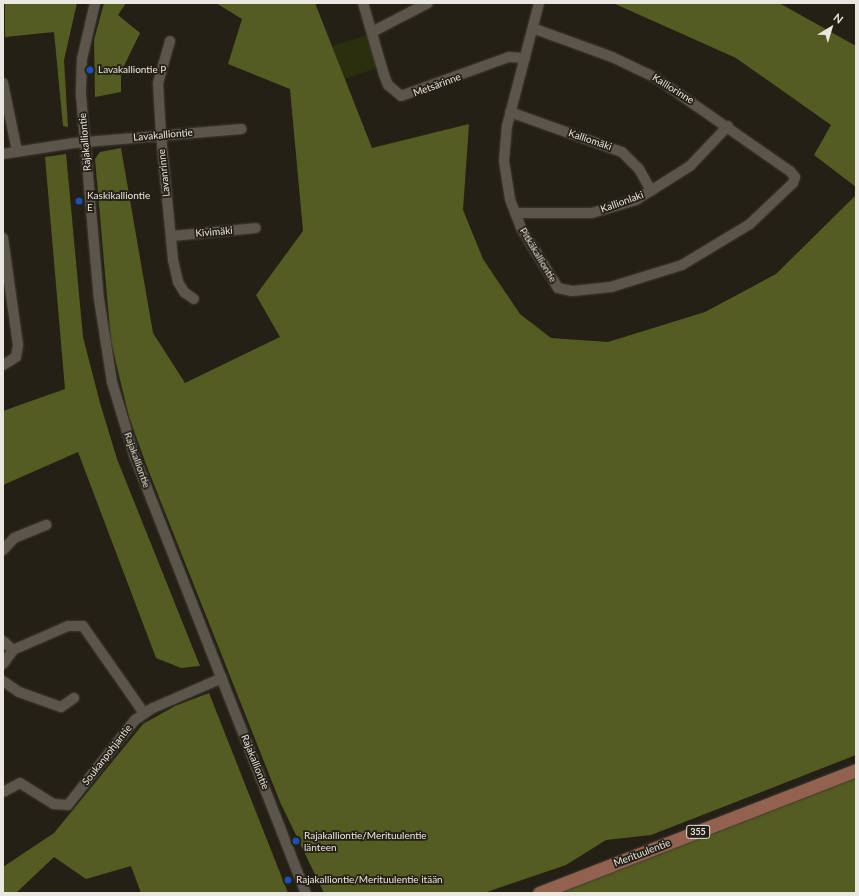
<!DOCTYPE html>
<html>
<head>
<meta charset="utf-8">
<style>
  body { margin:0 }
  #map { position:relative; width:859px; height:896px; overflow:hidden; background:#252016; font-family:Lato,sans-serif }
  div>[style] { position:absolute }
  .green>* { inset:0; background:#2b2f0e }
  .forest>* { inset:0; background:#555c21 }
  .roads { filter:drop-shadow(0 0 1px #3e3b34) drop-shadow(0 0 1px #3e3b34) }
  .minor>* { height:10px; margin:-5px; padding:0 5px; transform-origin:5px; border-radius:5px; background:#5b554a }
  .major>* { height:13px; margin:-6.5px; padding:0 6.5px; transform-origin:6.5px; border-radius:6.5px; background:#93624f }
  .dots>* { width:11px; height:11px; translate:-50% -50%; box-sizing:border-box; border:2px solid #252016; border-radius:50% }
  span { translate:-50% -50%; white-space:nowrap; text-align:center; line-height:1.15; -webkit-text-stroke:3.5px #252016; paint-order:stroke }
  .shield-label span { padding:1px 3px; background:#252016; border:1px solid; border-radius:3px; -webkit-text-stroke-width:0 }
  .shield-label { font-size:9px; color:#eae7e0; font-weight:700 }
  .poi-label { font-size:10px; color:#eae7e0 }
  .left { translate:0 -50%; text-align:left }
  .street-label { font-size:10px; color:#eae7e0 }
  .frame { position:absolute; inset:0; border:4px solid #eae7e0; pointer-events:none }
  .north { position:absolute; left:811px; top:8px; width:40px; height:40px; -webkit-text-stroke:3px #252016; paint-order:stroke; rotate:38deg; font-size:11px; font-weight:700; line-height:16px; text-align:center; color:#eae7e0 }
  .north::after { content:''; display:block; margin:auto; width:14px; height:18px; background:#eae7e0; clip-path:polygon(50% 0,100% 100%,50% 72%,0 100%) }
</style>
</head>
<body>
<div id="map">
  <div class="green">
    <div style="clip-path:polygon(368px 35px,377px 68px,344px 79px,326px 53px,335px 45px)"></div>
  </div>
  <div class="forest">
    <div style="clip-path:polygon(5px 3px,77px 3px,64px 60px,68px 127px,63px 126px,54px 32px,5px 37px)"></div>
    <div style="clip-path:polygon(104px 3px,126px 3px,118px 15px,140px 33px,121px 72px,121px 92px,95px 97px,94px 40px)"></div>
    <div style="clip-path:polygon(216px 3px,315px 3px,372px 148px,469px 124px,463px 210px,483px 259px,520px 314px,551px 338px,608px 342px,705px 312px,776px 274px,856px 195px,856px 755px,651px 835px,606px 840px,566px 865px,484px 893px,324px 893px,280px 802px,147px 467px,129px 417px,111px 342px,95px 159px,100px 152px,121px 148px,153px 333px,185px 383px,280px 337px,256px 295px,303px 231px,290px 89px,228px 64px,242px 19px)"></div>
    <div style="clip-path:polygon(613px 3px,779px 3px,856px 46px,856px 187px,814px 155px,831px 125px,736px 58px)"></div>
    <div style="clip-path:polygon(66px 154px,83px 337px,100px 403px,117px 459px,200px 666px,181px 668px,156px 658px,78px 452px,3px 485px,3px 411px,65px 389px,45px 157px)"></div>
    <div style="clip-path:polygon(209px 693px,288px 893px,141px 893px,131px 866px,86px 879px,54px 857px,16px 893px,3px 893px,3px 867px,54px 833px,143px 724px,175px 706px)"></div>
    <div style="clip-path:polygon(856px 775px,856px 893px,562px 893px,571px 887px)"></div>
  </div>
  <div class="roads">
    <div class="minor">
      <div style="left:95px;top:3px;width:57px;rotate:103.1deg"></div>
      <div style="left:82px;top:59px;width:36px;rotate:92deg"></div>
      <div style="left:81px;top:95px;width:205px;rotate:85deg"></div>
      <div style="left:99px;top:299px;width:84px;rotate:81.1deg"></div>
      <div style="left:112px;top:382px;width:76px;rotate:73.2deg"></div>
      <div style="left:134px;top:455px;width:471px;rotate:68.6deg"></div>
      <div style="left:363px;top:3px;width:75px;rotate:73.7deg"></div>
      <div style="left:384px;top:75px;width:11px;rotate:68deg"></div>
      <div style="left:388px;top:85px;width:17px;rotate:40deg"></div>
      <div style="left:401px;top:96px;width:115px;rotate:-19.9deg"></div>
      <div style="left:509px;top:57px;width:16px;rotate:4deg"></div>
      <div style="left:535px;top:29px;width:82px;rotate:20deg"></div>
      <div style="left:612px;top:57px;width:49px;rotate:25.5deg"></div>
      <div style="left:656px;top:78px;width:163px;rotate:34.8deg"></div>
      <div style="left:790px;top:171px;width:8px;rotate:50deg"></div>
      <div style="left:795px;top:177px;width:6px;rotate:108deg"></div>
      <div style="left:793px;top:183px;width:59px;rotate:136.4deg"></div>
      <div style="left:750px;top:224px;width:79px;rotate:148.9deg"></div>
      <div style="left:682px;top:265px;width:74px;rotate:162.8deg"></div>
      <div style="left:611px;top:287px;width:39px;rotate:174deg"></div>
      <div style="left:572px;top:291px;width:14px;rotate:-168deg"></div>
      <div style="left:558px;top:288px;width:70px;rotate:-121.7deg"></div>
      <div style="left:521px;top:228px;width:31px;rotate:-111deg"></div>
      <div style="left:510px;top:199px;width:39px;rotate:-99deg"></div>
      <div style="left:504px;top:160px;width:34px;rotate:-85deg"></div>
      <div style="left:507px;top:126px;width:127px;rotate:-75.4deg"></div>
      <div style="left:372px;top:32px;width:63px;rotate:-27.4deg"></div>
      <div style="left:170px;top:41px;width:44px;rotate:105.9deg"></div>
      <div style="left:158px;top:83px;width:52px;rotate:86.7deg"></div>
      <div style="left:161px;top:135px;width:126px;rotate:84.5deg"></div>
      <div style="left:173px;top:260px;width:23px;rotate:77deg"></div>
      <div style="left:178px;top:282px;width:12px;rotate:59deg"></div>
      <div style="left:184px;top:292px;width:12px;rotate:35deg"></div>
      <div style="left:3px;top:83px;width:69px;rotate:78.4deg"></div>
      <div style="left:510px;top:112px;width:119px;rotate:19.7deg"></div>
      <div style="left:622px;top:152px;width:24px;rotate:45deg"></div>
      <div style="left:639px;top:169px;width:25px;rotate:61deg"></div>
      <div style="left:3px;top:154px;width:72px;rotate:-8.8deg"></div>
      <div style="left:74px;top:143px;width:168px;rotate:-4.8deg"></div>
      <div style="left:515px;top:213px;width:77px"></div>
      <div style="left:592px;top:213px;width:46px;rotate:-16.5deg"></div>
      <div style="left:636px;top:200px;width:64px;rotate:-32.2deg"></div>
      <div style="left:690px;top:166px;width:55px;rotate:-46.5deg"></div>
      <div style="left:172px;top:236px;width:84px;rotate:-5.4deg"></div>
      <div style="left:3px;top:238px;width:108px;rotate:82deg"></div>
      <div style="left:18px;top:345px;width:12px;rotate:99deg"></div>
      <div style="left:16px;top:357px;width:15px;rotate:148deg"></div>
      <div style="left:3px;top:550px;width:16px;rotate:-47deg"></div>
      <div style="left:14px;top:538px;width:35px;rotate:-22deg"></div>
      <div style="left:3px;top:641px;width:13px;rotate:42deg"></div>
      <div style="left:3px;top:664px;width:17px;rotate:-54deg"></div>
      <div style="left:13px;top:650px;width:60px;rotate:-23.6deg"></div>
      <div style="left:68px;top:626px;width:15px"></div>
      <div style="left:83px;top:626px;width:106px;rotate:55deg"></div>
      <div style="left:3px;top:681px;width:19px;rotate:35deg"></div>
      <div style="left:19px;top:692px;width:45px;rotate:19.7deg"></div>
      <div style="left:61px;top:707px;width:16px;rotate:-35deg"></div>
      <div style="left:3px;top:792px;width:19px;rotate:-28deg"></div>
      <div style="left:20px;top:783px;width:40px;rotate:32deg"></div>
      <div style="left:54px;top:804px;width:14px;rotate:4deg"></div>
      <div style="left:68px;top:805px;width:108px;rotate:-51.8deg"></div>
      <div style="left:135px;top:720px;width:22px;rotate:-34deg"></div>
      <div style="left:153px;top:708px;width:75px;rotate:-23.5deg"></div>
    </div>
    <div class="major">
      <div style="left:539px;top:893px;width:340px;rotate:-21.2deg"></div>
    </div>
  </div>
  <div class="dots">
    <div style="left:90px;top:70px;background:#1a4fb4"></div>
    <div style="left:79px;top:201px;background:#1a4fb4"></div>
    <div style="left:296px;top:841px;background:#1a4fb4"></div>
    <div style="left:288px;top:880px;background:#1a4fb4"></div>
  </div>
  <div class="shield-label">
    <span style="left:698px;top:832px">355</span>
  </div>
  <div class="poi-label">
    <span class="left" style="left:98px;top:70px">Lavakalliontie P</span>
    <span class="left" style="left:87px;top:201px">Kaskikalliontie<br>E</span>
    <span class="left" style="left:304px;top:841px">Rajakalliontie/Merituulentie<br>länteen</span>
    <span class="left" style="left:296px;top:880px">Rajakalliontie/Merituulentie itään</span>
  </div>
  <div class="street-label">
    <span style="left:437px;top:85px;rotate:-20deg">Metsärinne</span>
    <span style="left:673px;top:89px;rotate:32deg">Kalliorinne</span>
    <span style="left:163px;top:135px;rotate:-5deg">Lavakalliontie</span>
    <span style="left:590px;top:140px;rotate:19deg">Kalliomäki</span>
    <span style="left:85px;top:142px;rotate:-95deg">Rajakalliontie</span>
    <span style="left:164px;top:173px;rotate:-96deg">Lavanrinne</span>
    <span style="left:622px;top:202px;rotate:-20deg">Kallionlaki</span>
    <span style="left:214px;top:232px;rotate:-5deg">Kivimäki</span>
    <span style="left:538px;top:255px;rotate:59deg">Pitkäkalliontie</span>
    <span style="left:137px;top:460px;rotate:70deg">Rajakalliontie</span>
    <span style="left:107px;top:755px;rotate:-52deg">Soukanpohjantie</span>
    <span style="left:255px;top:762px;rotate:68deg">Rajakalliontie</span>
    <span style="left:642px;top:853px;rotate:-21deg">Merituulentie</span>
  </div>
  <div class="frame"></div>
  <div class="north">N</div>
</div>
</body>
</html>
